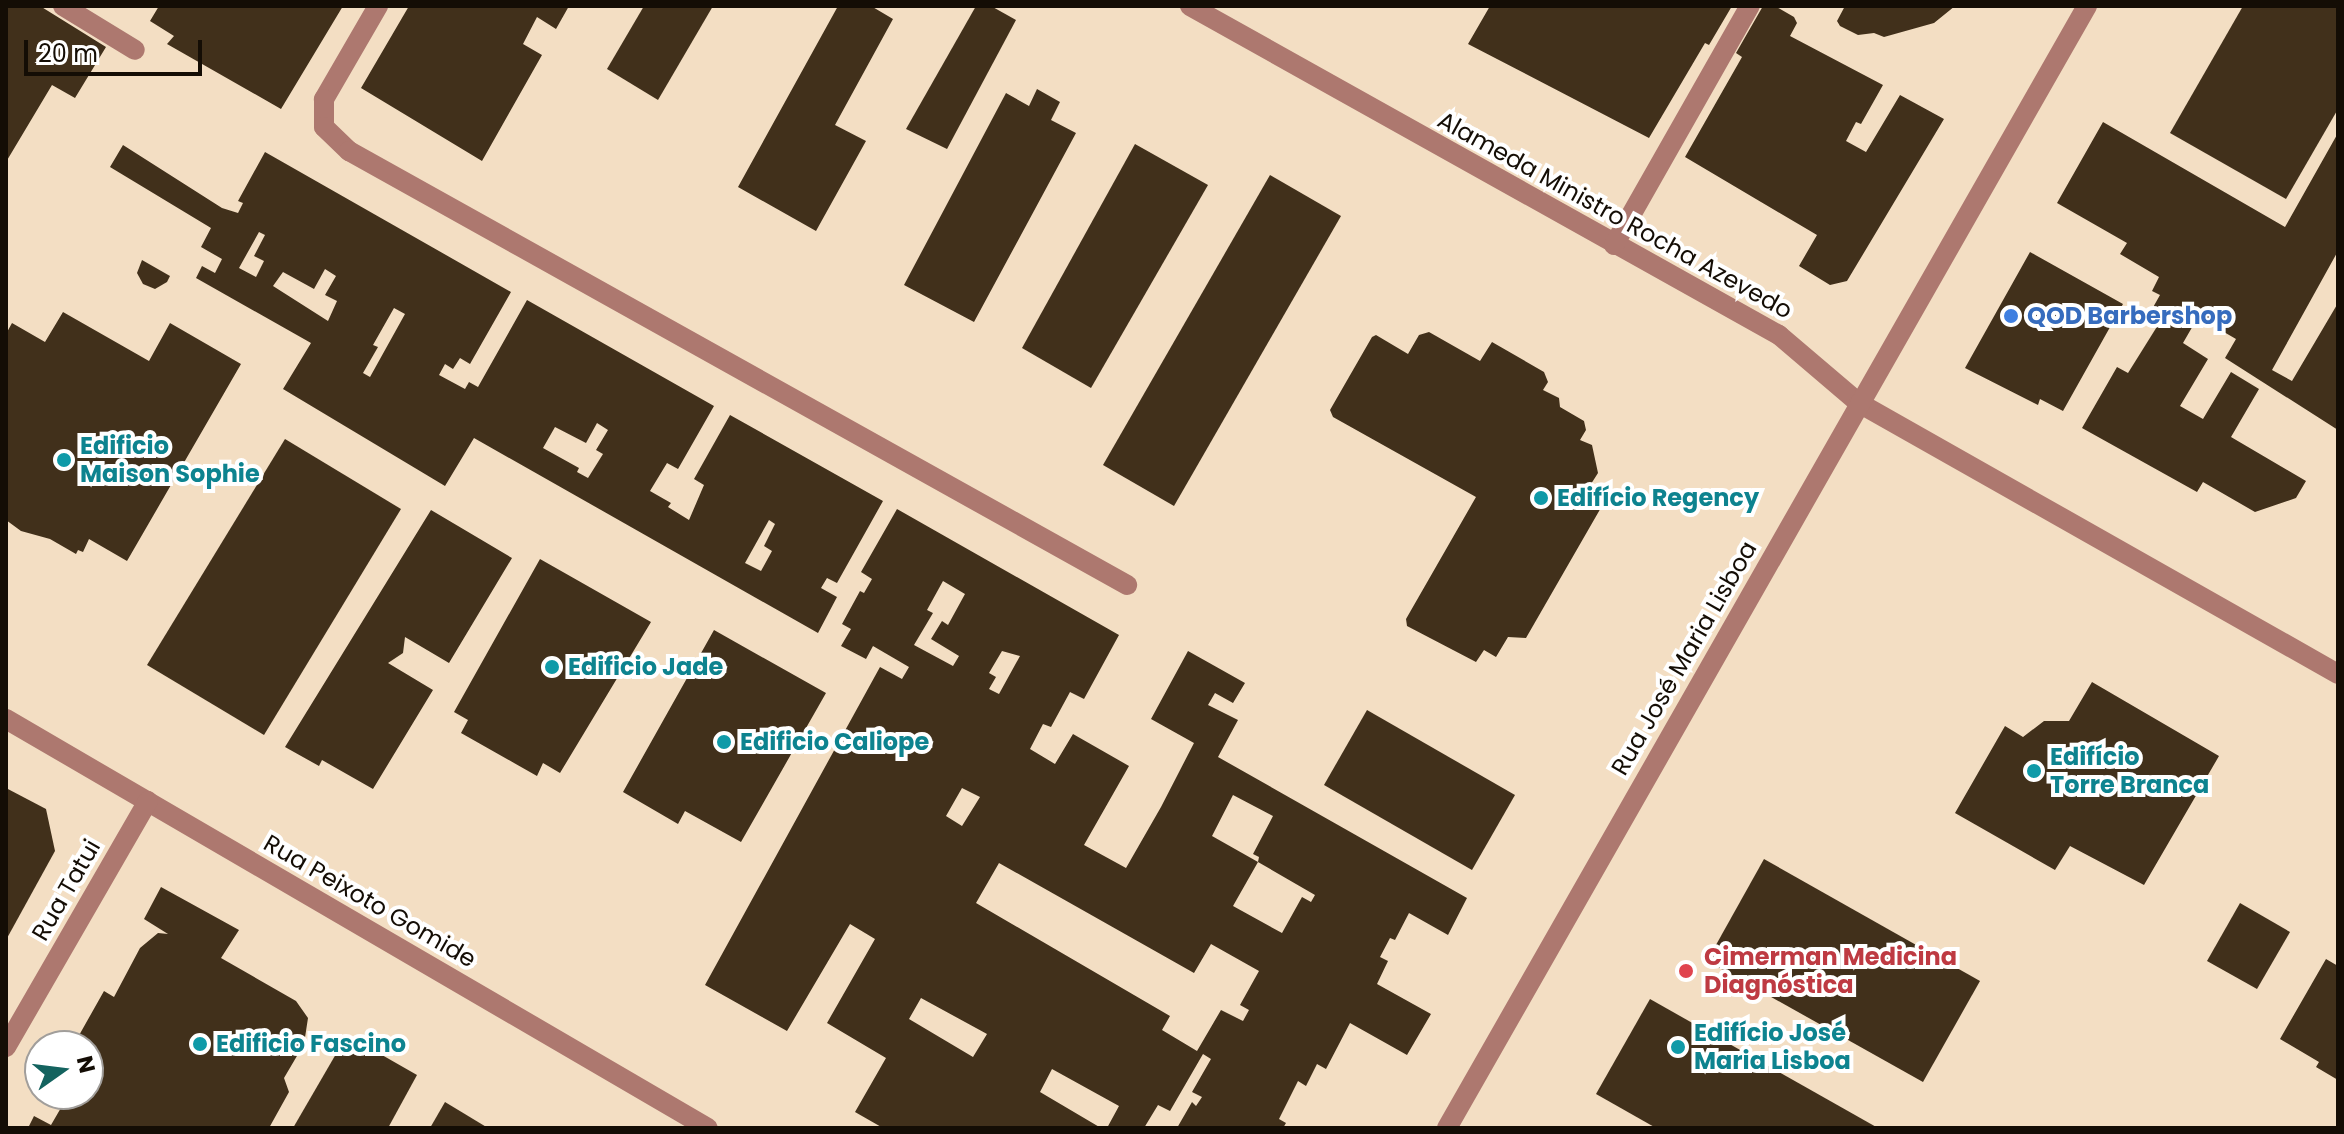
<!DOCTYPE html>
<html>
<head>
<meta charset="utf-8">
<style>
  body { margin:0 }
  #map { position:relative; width:2344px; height:1134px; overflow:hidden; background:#f3dec3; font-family:Poppins,sans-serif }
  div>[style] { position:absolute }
  .building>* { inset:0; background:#41301b }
  .service>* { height:20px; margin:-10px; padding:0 10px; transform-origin:10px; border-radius:10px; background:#ad786f }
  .minor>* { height:20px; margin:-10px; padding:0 10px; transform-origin:10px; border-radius:10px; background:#ad786f }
  .dots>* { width:22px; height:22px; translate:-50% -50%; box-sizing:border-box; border:4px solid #fff; border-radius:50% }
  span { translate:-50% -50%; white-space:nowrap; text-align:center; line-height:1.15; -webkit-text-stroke:8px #fff; paint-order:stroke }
  .street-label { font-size:24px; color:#140d05 }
  .shop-label { font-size:24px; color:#366cbe; font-weight:700 }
  .left { translate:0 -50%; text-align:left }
  .culture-label { font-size:24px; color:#0d838f; font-weight:700 }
  .health-label { font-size:24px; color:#be3a42; font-weight:700 }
  .frame { position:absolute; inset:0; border:8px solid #140d05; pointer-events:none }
  .north { position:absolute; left:24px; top:1030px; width:80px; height:80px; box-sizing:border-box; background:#fff; border:2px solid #a19e9b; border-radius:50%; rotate:76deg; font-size:22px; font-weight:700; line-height:32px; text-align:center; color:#140d05 }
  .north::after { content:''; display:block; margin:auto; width:28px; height:36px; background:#14635f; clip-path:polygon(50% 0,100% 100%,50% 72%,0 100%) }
  .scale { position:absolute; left:24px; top:40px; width:178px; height:36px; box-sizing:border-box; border:4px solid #140d05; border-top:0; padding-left:10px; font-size:24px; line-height:28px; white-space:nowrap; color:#140d05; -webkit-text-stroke:6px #fff; paint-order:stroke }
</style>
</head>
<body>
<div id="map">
  <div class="building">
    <div style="clip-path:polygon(6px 6px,40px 6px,106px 47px,75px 98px,52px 85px,6px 162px)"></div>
    <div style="clip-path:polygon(159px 6px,343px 6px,281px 109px,167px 44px,174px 36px,150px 21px)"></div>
    <div style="clip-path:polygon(409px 6px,569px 6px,556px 29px,537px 17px,523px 44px,542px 55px,482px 161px,361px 88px)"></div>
    <div style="clip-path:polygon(644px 6px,713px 6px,658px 100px,607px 69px)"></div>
    <div style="clip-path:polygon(838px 6px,871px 6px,893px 19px,835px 125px,866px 141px,816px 231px,738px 187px)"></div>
    <div style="clip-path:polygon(976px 6px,991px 6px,1016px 20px,947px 149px,906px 129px)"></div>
    <div style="clip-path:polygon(1490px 6px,1732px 6px,1709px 45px,1705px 43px,1649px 138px,1468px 44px)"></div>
    <div style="clip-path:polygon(1763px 6px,1775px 6px,1794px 17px,1797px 23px,1790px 36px,1883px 85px,1861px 124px,1856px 122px,1846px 141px,1866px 152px,1900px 95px,1944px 119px,1847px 281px,1830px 285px,1799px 266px,1817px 235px,1685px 157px,1742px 57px,1736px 53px)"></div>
    <div style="clip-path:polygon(1845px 6px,1955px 6px,1934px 23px,1884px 37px,1874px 33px,1858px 35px,1840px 26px,1837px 21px)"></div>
    <div style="clip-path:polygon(2243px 6px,2338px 6px,2338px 109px,2286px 199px,2170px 133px)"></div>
    <div style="clip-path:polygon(1037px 89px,1060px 102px,1051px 120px,1076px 133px,974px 322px,904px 285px,1006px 93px,1029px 106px)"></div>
    <div style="clip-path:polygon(2103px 122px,2285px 227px,2338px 133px,2338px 251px,2272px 370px,2292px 381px,2338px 303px,2338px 430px,2225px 358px,2236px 339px,2198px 317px,2183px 343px,2208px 359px,2180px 406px,2203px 419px,2231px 372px,2259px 389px,2231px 437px,2306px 481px,2296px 498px,2255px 512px,2203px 482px,2197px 492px,2082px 428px,2117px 367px,2128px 373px,2158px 325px,2147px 318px,2160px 295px,2152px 291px,2159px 277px,2120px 254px,2127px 243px,2057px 203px)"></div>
    <div style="clip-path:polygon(1135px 144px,1208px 185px,1091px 388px,1022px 348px)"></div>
    <div style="clip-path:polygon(evenodd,123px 145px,222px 208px,238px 213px,243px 203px,238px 201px,265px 152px,511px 292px,470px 364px,460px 358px,453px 369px,445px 364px,439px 375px,465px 389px,469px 382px,478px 387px,527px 300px,714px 406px,678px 469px,667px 463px,650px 491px,671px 503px,668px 507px,689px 520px,704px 485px,694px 479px,730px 415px,883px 501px,837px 583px,827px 578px,821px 588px,837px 597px,818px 633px,474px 438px,445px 486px,283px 389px,311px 343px,196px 278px,202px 266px,215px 273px,222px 259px,201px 247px,211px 228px,110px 167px,123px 145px,259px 232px,265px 235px,254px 256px,264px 261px,256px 277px,239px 268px,259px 232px,123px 145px,325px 269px,336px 276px,325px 295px,337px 301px,328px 321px,273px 286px,283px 272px,314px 289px,325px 269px,123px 145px,394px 308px,405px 314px,370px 377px,363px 373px,378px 347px,373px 345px,394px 308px,123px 145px,597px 423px,608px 430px,596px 450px,603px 454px,588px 478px,577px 472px,579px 468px,543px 448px,555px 427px,586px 443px,597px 423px,123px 145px,769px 520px,775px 524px,764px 546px,772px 551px,761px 571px,745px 563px,769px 520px)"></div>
    <div style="clip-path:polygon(1270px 175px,1341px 216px,1174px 506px,1103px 465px)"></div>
    <div style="clip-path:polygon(2030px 252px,2123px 304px,2063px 411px,2040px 399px,2038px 405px,1965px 368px)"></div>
    <div style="clip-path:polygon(142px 260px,170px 276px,167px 282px,155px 289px,143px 284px,137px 273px)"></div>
    <div style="clip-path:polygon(63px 312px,149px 361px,170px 323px,241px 364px,127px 561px,89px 539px,83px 552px,78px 550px,76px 554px,50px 539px,21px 531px,6px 520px,6px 334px,12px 323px,45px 342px)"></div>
    <div style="clip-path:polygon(1429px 332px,1480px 361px,1492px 342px,1544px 372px,1548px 382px,1543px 390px,1559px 398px,1560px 407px,1584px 421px,1586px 430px,1580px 440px,1592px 445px,1598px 473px,1591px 484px,1603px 491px,1606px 499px,1526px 638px,1508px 637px,1496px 657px,1484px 650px,1476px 662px,1407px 626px,1406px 619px,1476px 497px,1333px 417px,1330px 410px,1372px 337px,1376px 335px,1408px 354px,1419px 335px)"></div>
    <div style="clip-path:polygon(285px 439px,401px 509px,264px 735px,147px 665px)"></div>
    <div style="clip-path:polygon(evenodd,897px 509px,1119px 635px,1084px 699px,1070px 692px,1051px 727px,1043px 724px,1030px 749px,1055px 764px,1073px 734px,1129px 766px,1084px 845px,1126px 868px,1161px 807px,1194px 743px,1151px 719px,1188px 651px,1245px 683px,1233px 703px,1215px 693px,1208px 705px,1238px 720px,1218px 757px,1467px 898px,1448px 935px,1409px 913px,1395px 940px,1390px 938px,1380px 957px,1388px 961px,1377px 984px,1431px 1014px,1407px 1055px,1350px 1023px,1326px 1069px,1317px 1064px,1306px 1086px,1298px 1081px,1279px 1119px,1286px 1123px,1283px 1128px,1177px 1128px,1192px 1102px,1196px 1106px,1202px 1097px,1192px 1092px,1211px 1059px,1203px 1054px,1170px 1111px,1158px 1105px,1144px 1128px,1107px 1128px,1119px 1106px,1052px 1069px,1040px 1092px,1101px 1128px,883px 1128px,855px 1112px,886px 1058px,827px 1023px,875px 939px,850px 924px,787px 1031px,705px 985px,880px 667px,902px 679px,909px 667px,873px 646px,866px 659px,841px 646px,851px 629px,842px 624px,860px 591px,864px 593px,872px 579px,861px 572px,897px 509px,943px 581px,965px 594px,948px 625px,942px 621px,931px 639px,959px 656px,953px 666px,914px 645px,933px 613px,927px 610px,943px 581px,897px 509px,1002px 651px,1020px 656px,999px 694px,989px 689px,996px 677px,989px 673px,1002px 651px,897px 509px,962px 788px,980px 797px,962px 826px,946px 816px,962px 788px,897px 509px,1233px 795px,1273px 816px,1253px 854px,1259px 857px,1258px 862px,1315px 895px,1311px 902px,1302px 897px,1282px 933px,1233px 906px,1258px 862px,1212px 836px,1233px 795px,897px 509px,999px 863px,1194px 973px,1211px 944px,1259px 971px,1240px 1005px,1249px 1010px,1243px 1021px,1221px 1010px,1197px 1051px,1162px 1030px,1170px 1016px,976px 903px,999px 863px,897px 509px,921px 998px,987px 1034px,973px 1057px,909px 1019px,921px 998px)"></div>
    <div style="clip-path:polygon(431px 510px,512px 558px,449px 663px,405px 637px,403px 653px,388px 663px,433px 690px,373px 789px,322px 760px,319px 766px,285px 747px)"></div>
    <div style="clip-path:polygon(540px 559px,651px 622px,560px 773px,543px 763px,537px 776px,461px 733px,468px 720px,454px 712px)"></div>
    <div style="clip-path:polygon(714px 630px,826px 693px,741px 842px,685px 811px,678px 824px,623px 792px)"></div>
    <div style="clip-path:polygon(2092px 682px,2219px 756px,2144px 885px,2070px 846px,2055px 870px,1955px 813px,2005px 726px,2023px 737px,2044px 721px,2069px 721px)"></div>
    <div style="clip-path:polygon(1367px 710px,1515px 795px,1472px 870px,1324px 785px)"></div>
    <div style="clip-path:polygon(6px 788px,46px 809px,55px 851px,6px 940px)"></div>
    <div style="clip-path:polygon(1764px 859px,1980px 981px,1923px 1082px,1707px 961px)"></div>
    <div style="clip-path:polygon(161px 887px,239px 930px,221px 958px,296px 1001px,308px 1018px,304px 1044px,284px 1078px,289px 1092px,269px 1128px,28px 1128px,34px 1116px,51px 1125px,69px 1094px,88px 1094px,88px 1046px,73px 1046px,104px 991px,114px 997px,140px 948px,158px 933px,168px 934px,144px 919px)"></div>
    <div style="clip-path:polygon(2240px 903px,2290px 932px,2257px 989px,2207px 961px)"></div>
    <div style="clip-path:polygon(2326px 959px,2338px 966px,2338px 1080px,2316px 1067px,2319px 1062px,2280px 1039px)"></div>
    <div style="clip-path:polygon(1650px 999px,1878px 1128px,1656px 1128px,1596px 1094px)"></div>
    <div style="clip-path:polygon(347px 1035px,417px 1075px,388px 1128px,293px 1128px)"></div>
    <div style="clip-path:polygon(445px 1102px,488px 1128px,430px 1128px)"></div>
  </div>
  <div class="service">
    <div style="left:63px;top:6px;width:84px;rotate:31.4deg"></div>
  </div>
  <div class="minor">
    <div style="left:378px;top:6px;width:108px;rotate:120.1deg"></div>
    <div style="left:324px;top:99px;width:28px;rotate:90deg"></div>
    <div style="left:324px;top:127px;width:35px;rotate:44deg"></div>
    <div style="left:349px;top:151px;width:891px;rotate:29.15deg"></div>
    <div style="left:1190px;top:6px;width:675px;rotate:29.19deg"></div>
    <div style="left:1779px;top:335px;width:105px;rotate:40.4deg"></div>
    <div style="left:1859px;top:403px;width:550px;rotate:29.5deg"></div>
    <div style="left:1614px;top:245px;width:275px;rotate:-60.4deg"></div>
    <div style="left:6px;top:719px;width:812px;rotate:30.23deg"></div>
    <div style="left:6px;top:1047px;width:284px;rotate:-60deg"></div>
    <div style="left:1447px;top:1128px;width:1292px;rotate:-60.3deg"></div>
  </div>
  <div class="dots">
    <div style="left:2011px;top:316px;background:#3f7fe0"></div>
    <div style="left:64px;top:460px;background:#0f9aa8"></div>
    <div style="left:1541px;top:498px;background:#0f9aa8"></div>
    <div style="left:552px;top:667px;background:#0f9aa8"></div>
    <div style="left:724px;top:742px;background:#0f9aa8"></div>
    <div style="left:2034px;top:771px;background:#0f9aa8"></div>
    <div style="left:1686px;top:971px;background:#e0444e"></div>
    <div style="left:200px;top:1044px;background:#0f9aa8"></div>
    <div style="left:1678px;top:1047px;background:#0f9aa8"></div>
  </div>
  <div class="street-label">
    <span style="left:1615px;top:215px;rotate:29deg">Alameda Ministro Rocha Azevedo</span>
    <span style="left:1684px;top:658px;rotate:-60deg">Rua José Maria Lisboa</span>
    <span style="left:66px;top:890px;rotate:-60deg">Rua Tatui</span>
    <span style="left:370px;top:901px;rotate:30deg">Rua Peixoto Gomide</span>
  </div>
  <div class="shop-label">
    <span class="left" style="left:2027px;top:316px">QOD Barbershop</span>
  </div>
  <div class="culture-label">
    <span class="left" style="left:80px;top:460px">Edificio<br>Maison Sophie</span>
    <span class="left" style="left:1557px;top:498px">Edifício Regency</span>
    <span class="left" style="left:568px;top:667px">Edificio Jade</span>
    <span class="left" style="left:740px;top:742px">Edificio Caliope</span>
    <span class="left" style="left:2050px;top:771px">Edifício<br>Torre Branca</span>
    <span class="left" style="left:1694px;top:1047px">Edifício José<br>Maria Lisboa</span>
    <span class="left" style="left:216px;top:1044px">Edificio Fascino</span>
  </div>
  <div class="health-label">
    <span class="left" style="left:1704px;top:971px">Cimerman Medicina<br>Diagnóstica</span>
  </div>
  <div class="frame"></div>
  <div class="north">N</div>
  <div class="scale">20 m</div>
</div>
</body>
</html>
